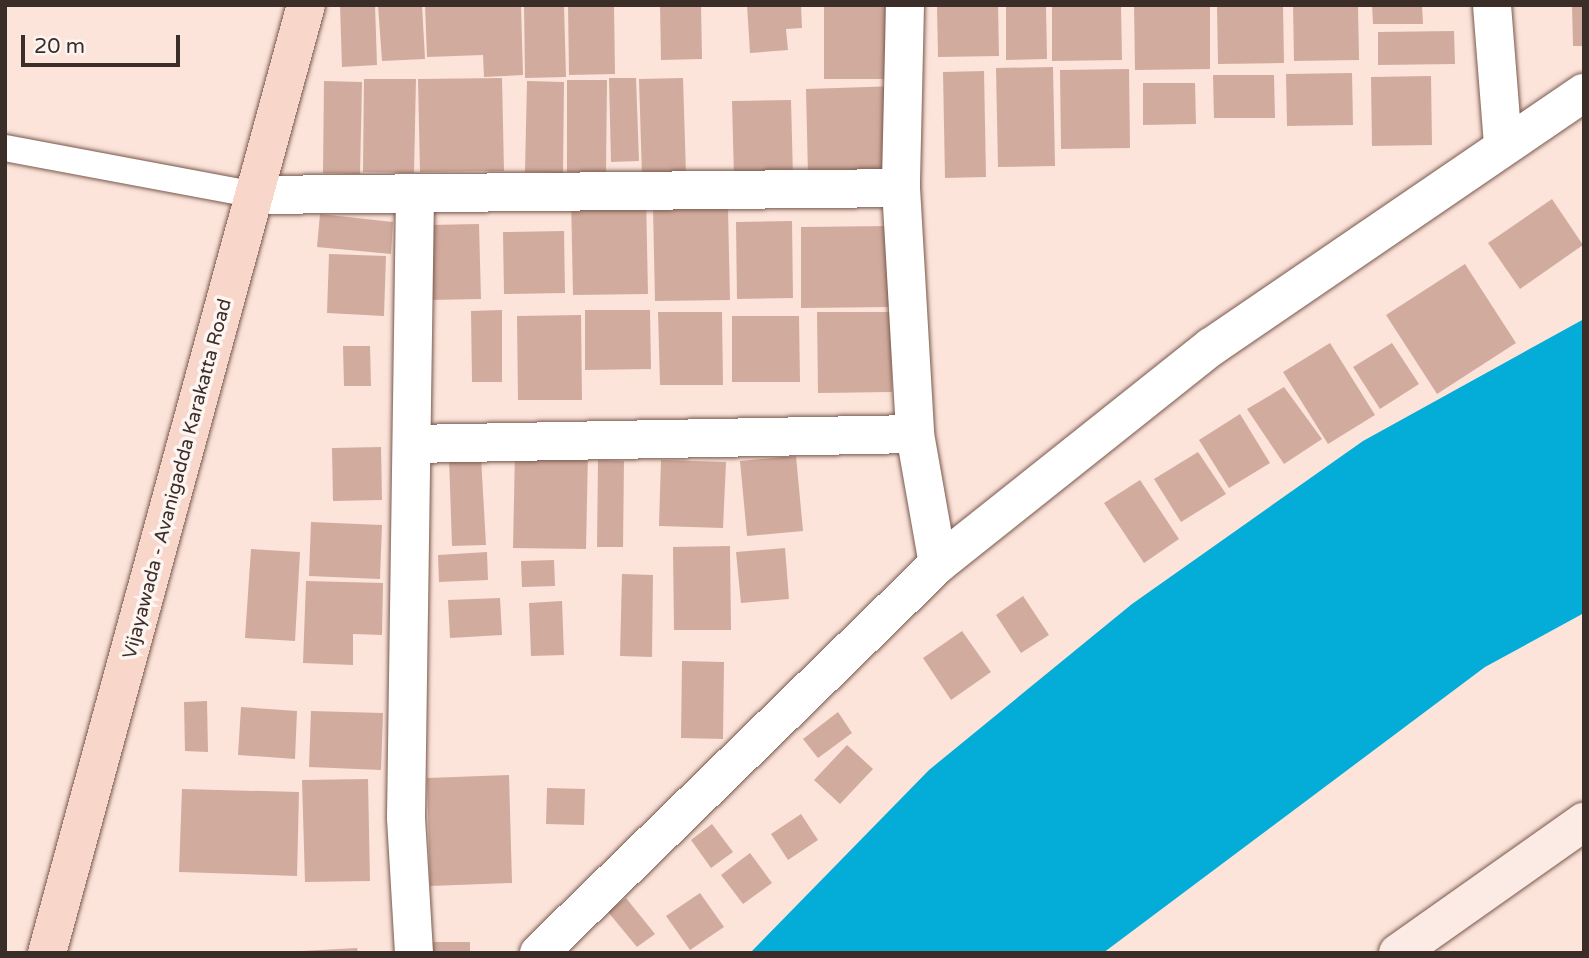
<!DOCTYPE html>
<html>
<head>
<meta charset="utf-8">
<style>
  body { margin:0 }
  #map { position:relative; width:1589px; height:958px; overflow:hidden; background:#fce4db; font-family:"Varela Round",sans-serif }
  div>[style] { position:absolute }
  .water>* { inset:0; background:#04add7 }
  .building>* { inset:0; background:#d1ac9e }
  .roads { filter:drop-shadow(0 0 2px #79584c) drop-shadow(0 0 2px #79584c) }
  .lane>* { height:26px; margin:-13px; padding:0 13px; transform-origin:13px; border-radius:13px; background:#fff }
  .street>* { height:38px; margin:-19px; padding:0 19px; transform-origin:19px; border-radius:19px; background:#fff }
  .secondary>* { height:38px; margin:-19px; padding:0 19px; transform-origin:19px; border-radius:19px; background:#fcebe4 }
  .primary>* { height:38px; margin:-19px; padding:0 19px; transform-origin:19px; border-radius:19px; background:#f8d6c9 }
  span { translate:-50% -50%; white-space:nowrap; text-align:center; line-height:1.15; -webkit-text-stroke:7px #fdf5f2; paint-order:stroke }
  .street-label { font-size:19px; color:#3b2d27 }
  .frame { position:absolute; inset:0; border:7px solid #3b2d27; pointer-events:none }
  .scale { position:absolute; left:21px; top:35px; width:159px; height:32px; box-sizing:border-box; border:4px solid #3b2d27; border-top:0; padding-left:9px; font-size:21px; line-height:24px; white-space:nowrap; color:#3b2d27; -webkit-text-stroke:5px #fdf5f2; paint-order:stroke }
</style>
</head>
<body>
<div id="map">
  <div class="water">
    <div style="clip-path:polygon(1584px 319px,1584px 613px,1485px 667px,1103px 953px,750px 953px,929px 770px,1132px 604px,1363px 441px)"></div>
  </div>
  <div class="building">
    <div style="clip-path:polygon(340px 5px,375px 5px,377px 65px,342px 67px)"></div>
    <div style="clip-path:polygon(378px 5px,422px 5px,425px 59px,382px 61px)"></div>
    <div style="clip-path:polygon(425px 5px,521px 5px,523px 75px,484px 77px,483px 55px,427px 57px)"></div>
    <div style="clip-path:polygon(524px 5px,564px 5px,566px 77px,525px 78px)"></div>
    <div style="clip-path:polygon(568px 5px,614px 5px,615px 74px,569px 75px)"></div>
    <div style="clip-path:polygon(660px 5px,701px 5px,702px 59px,661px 60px)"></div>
    <div style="clip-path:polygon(747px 5px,801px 5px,802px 28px,786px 29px,788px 50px,750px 53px)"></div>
    <div style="clip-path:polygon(824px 5px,885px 5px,885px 79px,824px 79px)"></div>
    <div style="clip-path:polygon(937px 5px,998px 5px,999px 56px,938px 57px)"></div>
    <div style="clip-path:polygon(1006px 5px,1046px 5px,1047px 59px,1006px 60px)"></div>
    <div style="clip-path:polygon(1052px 5px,1121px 5px,1122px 60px,1052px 61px)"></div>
    <div style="clip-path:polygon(1134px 5px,1210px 5px,1210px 69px,1135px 70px)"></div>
    <div style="clip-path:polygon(1217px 5px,1283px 5px,1284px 63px,1218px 64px)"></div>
    <div style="clip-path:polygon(1293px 5px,1358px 5px,1359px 60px,1294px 61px)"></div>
    <div style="clip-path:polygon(1372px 5px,1422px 5px,1423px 24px,1373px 24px)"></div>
    <div style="clip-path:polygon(1572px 5px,1584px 5px,1584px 46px,1573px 46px)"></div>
    <div style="clip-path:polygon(1454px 31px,1455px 64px,1378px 65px,1378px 32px)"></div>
    <div style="clip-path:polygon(1053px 67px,1055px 166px,998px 167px,996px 68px)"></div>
    <div style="clip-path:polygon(1129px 69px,1130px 148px,1061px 149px,1060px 70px)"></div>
    <div style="clip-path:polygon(984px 71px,986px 177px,945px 178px,943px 72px)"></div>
    <div style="clip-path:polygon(1352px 73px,1353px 125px,1287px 126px,1286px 74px)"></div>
    <div style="clip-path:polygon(1213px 75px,1274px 75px,1275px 118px,1214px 118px)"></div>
    <div style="clip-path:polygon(1431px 76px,1432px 145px,1372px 146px,1371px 77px)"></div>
    <div style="clip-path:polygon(502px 78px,504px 171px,420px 172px,418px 79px)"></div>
    <div style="clip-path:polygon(609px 78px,636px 78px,639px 161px,611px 162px)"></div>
    <div style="clip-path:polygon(683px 78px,686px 175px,642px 176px,639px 79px)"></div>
    <div style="clip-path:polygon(364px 79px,416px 79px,414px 173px,363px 172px)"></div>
    <div style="clip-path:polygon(567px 80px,607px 80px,606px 172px,567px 172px)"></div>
    <div style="clip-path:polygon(324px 81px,362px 82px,360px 174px,323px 173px)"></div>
    <div style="clip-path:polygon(527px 81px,564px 82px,563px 173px,525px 172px)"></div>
    <div style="clip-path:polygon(1143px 83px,1195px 83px,1196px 124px,1143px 125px)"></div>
    <div style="clip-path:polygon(899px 86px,887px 172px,808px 175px,806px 89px)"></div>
    <div style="clip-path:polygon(791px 100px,793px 177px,734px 178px,732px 101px)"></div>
    <div style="clip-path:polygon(646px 195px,648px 294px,573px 295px,571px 196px)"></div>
    <div style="clip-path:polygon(1552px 199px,1583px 245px,1520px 289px,1488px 243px)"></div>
    <div style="clip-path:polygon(653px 208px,728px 208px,730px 300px,655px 301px)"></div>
    <div style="clip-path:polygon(320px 214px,393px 222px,391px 254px,317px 247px)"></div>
    <div style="clip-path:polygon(792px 221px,793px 298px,737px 299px,736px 222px)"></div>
    <div style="clip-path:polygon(479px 224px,481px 299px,430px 300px,428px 225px)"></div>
    <div style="clip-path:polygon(891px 226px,892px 307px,801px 308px,801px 227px)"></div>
    <div style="clip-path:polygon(564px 231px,565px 293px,504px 294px,503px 232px)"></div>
    <div style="clip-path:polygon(329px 254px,386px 256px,384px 316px,327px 313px)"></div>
    <div style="clip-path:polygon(1465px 264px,1516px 343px,1437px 394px,1386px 315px)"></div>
    <div style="clip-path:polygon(502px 310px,502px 382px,472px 382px,471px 311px)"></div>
    <div style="clip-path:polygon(585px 310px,650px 310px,651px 369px,585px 370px)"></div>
    <div style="clip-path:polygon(658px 312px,722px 312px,723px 385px,660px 385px)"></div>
    <div style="clip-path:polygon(817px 312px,891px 312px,892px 392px,818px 393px)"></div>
    <div style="clip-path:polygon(581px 315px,582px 400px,518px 400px,517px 316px)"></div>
    <div style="clip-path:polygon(732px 316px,799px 316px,800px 382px,732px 382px)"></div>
    <div style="clip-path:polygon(1330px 343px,1375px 415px,1328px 444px,1283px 372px)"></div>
    <div style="clip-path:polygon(1392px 343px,1419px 384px,1380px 409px,1353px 367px)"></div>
    <div style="clip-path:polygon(343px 346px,370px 346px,371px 386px,344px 386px)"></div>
    <div style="clip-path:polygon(1284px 387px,1322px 439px,1284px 464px,1247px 409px)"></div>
    <div style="clip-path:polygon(1240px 414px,1270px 463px,1229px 488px,1199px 440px)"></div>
    <div style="clip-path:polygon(381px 447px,382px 500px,333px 501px,332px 448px)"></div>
    <div style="clip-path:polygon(515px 450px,588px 452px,586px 549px,513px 548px)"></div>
    <div style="clip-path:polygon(1198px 452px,1226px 494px,1181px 522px,1154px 479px)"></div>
    <div style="clip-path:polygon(796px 456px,803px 531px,747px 536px,740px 461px)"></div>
    <div style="clip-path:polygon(481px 457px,486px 545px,452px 546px,449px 458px)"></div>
    <div style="clip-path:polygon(598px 460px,624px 461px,623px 547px,597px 547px)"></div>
    <div style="clip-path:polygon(661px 460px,726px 462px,723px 528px,659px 526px)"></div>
    <div style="clip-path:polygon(1140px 480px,1179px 539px,1144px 563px,1104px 503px)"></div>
    <div style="clip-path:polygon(311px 522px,382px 525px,380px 579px,309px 576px)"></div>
    <div style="clip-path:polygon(730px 546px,731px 630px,674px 630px,673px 547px)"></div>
    <div style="clip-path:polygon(785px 548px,789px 599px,741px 603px,736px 552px)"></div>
    <div style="clip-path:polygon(251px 549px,300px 552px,295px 641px,245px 638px)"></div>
    <div style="clip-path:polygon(487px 552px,488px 580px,439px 582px,438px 555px)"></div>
    <div style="clip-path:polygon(554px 560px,555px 586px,522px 587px,521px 561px)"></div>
    <div style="clip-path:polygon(622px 574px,653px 575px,652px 657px,620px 656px)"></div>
    <div style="clip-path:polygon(306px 581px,383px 583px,382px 635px,353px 634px,353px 665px,303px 663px)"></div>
    <div style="clip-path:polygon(1023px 596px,1049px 635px,1021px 653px,996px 615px)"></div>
    <div style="clip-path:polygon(500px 598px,502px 635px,450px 638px,448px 600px)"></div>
    <div style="clip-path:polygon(562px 601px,564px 655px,531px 656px,529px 603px)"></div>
    <div style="clip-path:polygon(962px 631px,991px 672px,951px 700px,923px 658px)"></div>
    <div style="clip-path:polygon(682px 661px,724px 662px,723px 739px,681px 738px)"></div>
    <div style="clip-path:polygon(207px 701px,208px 752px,185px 751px,184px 702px)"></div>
    <div style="clip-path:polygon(241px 707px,297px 711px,295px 759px,238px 755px)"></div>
    <div style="clip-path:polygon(311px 711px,383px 713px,381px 770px,309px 767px)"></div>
    <div style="clip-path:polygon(838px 712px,852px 733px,818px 758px,803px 739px)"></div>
    <div style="clip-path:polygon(847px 745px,873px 769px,840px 804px,814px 780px)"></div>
    <div style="clip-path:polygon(509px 775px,512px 883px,430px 886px,427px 778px)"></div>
    <div style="clip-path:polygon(368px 779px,370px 881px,305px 882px,302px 780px)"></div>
    <div style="clip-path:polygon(547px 788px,585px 789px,584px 825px,546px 824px)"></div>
    <div style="clip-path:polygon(182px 789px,299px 792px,297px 876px,179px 872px)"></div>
    <div style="clip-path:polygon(801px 814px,818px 840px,788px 860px,771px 834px)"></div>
    <div style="clip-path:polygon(712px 824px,733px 852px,711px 868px,691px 840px)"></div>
    <div style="clip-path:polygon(750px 853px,772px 883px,743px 904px,721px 875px)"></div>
    <div style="clip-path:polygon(700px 893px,724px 927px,690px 950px,666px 916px)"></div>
    <div style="clip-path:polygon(626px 898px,655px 934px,637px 947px,608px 912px)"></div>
    <div style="clip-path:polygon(430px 942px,470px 942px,470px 953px,431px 953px)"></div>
    <div style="clip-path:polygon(357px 948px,358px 953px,302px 953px,302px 951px)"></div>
  </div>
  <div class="roads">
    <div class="lane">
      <div style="left:5px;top:148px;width:256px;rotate:10.6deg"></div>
    </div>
    <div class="street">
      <div style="left:905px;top:5px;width:183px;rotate:91.3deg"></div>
      <div style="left:901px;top:188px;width:246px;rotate:86.7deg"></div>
      <div style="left:915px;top:434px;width:132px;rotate:80deg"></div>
      <div style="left:1492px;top:5px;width:139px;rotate:85.5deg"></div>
      <div style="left:257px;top:195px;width:644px;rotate:-0.62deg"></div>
      <div style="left:412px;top:444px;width:503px;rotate:-1.14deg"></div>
      <div style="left:414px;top:953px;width:136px;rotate:-93.4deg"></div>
      <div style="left:406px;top:817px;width:624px;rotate:-89.17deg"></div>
      <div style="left:539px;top:953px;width:557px;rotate:-44.27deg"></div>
      <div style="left:938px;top:564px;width:349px;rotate:-38.5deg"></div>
      <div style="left:1211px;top:347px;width:451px;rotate:-34.3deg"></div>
    </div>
    <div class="secondary">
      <div style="left:1398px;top:953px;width:228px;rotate:-35.2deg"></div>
    </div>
    <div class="primary">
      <div style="left:47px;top:953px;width:983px;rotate:-74.72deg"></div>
    </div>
  </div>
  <div class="street-label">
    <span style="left:178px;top:479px;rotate:-75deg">Vijayawada - Avanigadda Karakatta Road</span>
  </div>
  <div class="frame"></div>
  <div class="scale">20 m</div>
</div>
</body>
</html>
